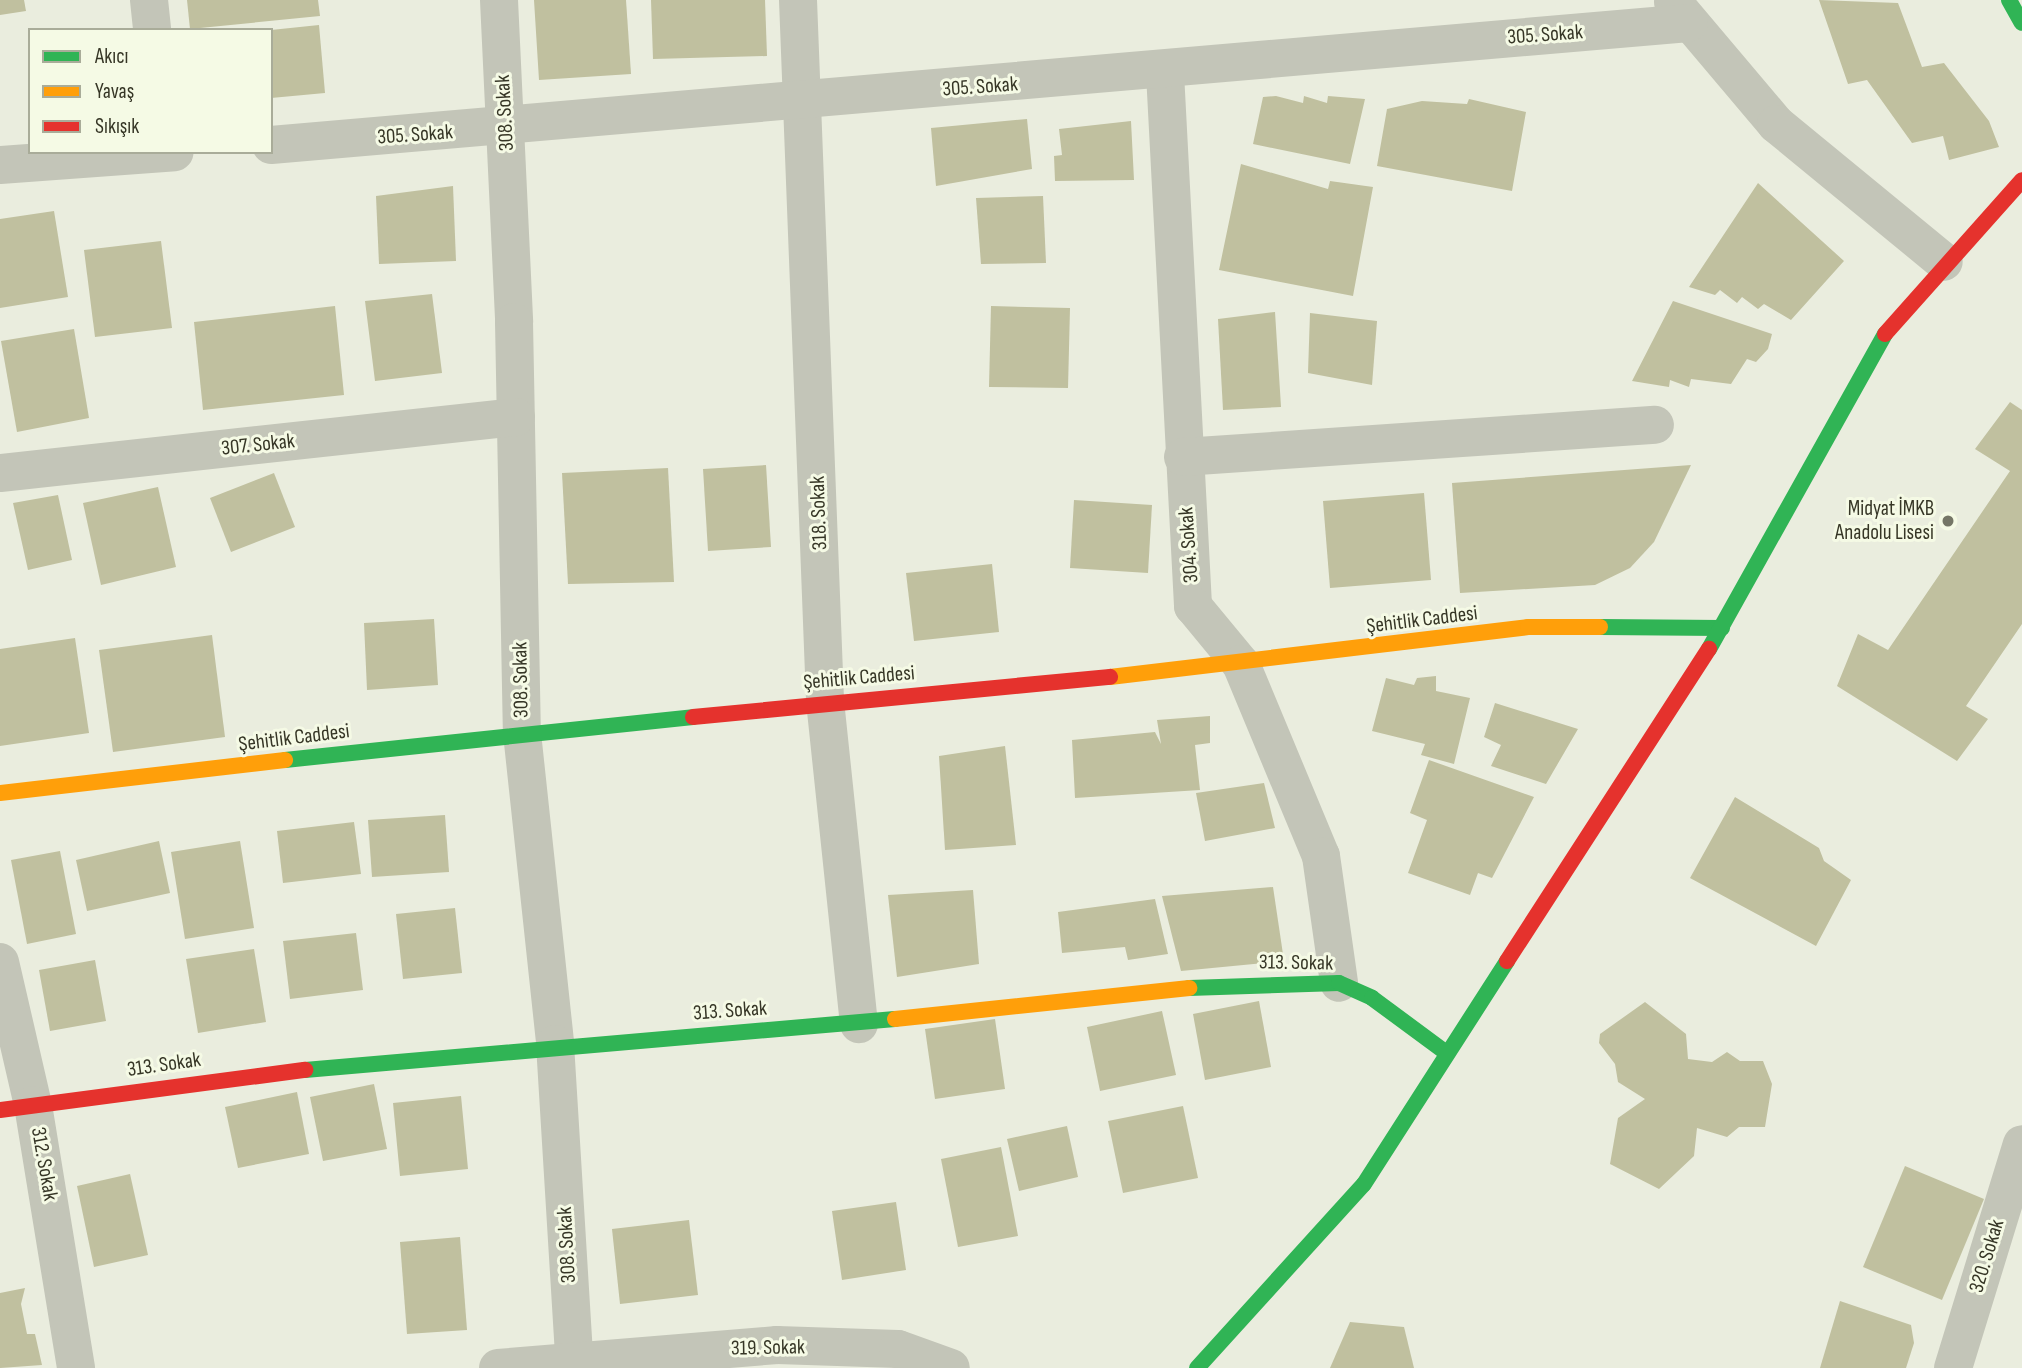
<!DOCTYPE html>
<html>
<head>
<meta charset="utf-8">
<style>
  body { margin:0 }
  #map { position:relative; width:2022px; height:1368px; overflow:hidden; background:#eaedde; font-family:"Sofia Sans Condensed",sans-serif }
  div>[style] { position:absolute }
  .building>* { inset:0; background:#c0c09f }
  .street>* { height:38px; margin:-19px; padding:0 19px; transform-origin:19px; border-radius:19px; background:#c3c5b8 }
  .fast>* { height:16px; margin:-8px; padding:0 8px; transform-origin:8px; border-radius:8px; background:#30b455 }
  .slow>* { height:16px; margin:-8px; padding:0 8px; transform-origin:8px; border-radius:8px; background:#ff9f0a }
  .jam>* { height:16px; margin:-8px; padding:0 8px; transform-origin:8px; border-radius:8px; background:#e5322d }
  .dots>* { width:19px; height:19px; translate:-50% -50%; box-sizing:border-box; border:4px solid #f5fae5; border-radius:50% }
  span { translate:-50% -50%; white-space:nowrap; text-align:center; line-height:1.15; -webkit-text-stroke:6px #f5fae5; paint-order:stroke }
  .street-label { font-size:21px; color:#363626 }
  .poi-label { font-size:21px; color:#363626 }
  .right { translate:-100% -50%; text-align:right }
  .legend { position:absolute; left:28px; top:28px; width:245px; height:126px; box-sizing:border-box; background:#f5fae5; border:2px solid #a9ac99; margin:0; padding:9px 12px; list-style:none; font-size:21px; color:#363626 }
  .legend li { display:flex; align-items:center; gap:14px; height:35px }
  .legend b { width:35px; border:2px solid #a9ac99 }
</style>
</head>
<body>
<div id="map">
  <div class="building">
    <div style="clip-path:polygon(0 0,24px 0,26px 11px,0 15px)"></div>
    <div style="clip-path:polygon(187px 0,318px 0,320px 16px,190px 29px)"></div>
    <div style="clip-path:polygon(534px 0,626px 0,631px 74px,539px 80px)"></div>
    <div style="clip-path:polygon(651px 0,765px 0,767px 56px,653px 59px)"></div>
    <div style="clip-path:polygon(1819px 0,1898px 3px,1922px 67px,1944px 63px,1989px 121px,1999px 147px,1949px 160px,1943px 136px,1912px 143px,1867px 80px,1848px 84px)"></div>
    <div style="clip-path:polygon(319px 25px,325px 93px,271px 98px,271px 30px)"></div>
    <div style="clip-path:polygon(1276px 96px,1303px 103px,1304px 96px,1327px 103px,1328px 96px,1365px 99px,1350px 164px,1253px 144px,1263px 97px)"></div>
    <div style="clip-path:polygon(1469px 99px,1526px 112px,1512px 191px,1377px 166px,1387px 109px,1422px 101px,1467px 104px)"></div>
    <div style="clip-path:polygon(1027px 119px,1032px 169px,936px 186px,931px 128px)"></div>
    <div style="clip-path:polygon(1131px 121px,1134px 180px,1055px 181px,1054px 156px,1062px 155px,1059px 129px)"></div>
    <div style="clip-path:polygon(1241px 164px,1328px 189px,1330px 181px,1373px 187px,1353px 296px,1219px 270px)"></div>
    <div style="clip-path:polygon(1758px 183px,1844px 261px,1791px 320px,1764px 304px,1758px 309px,1742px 297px,1737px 303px,1720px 290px,1715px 295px,1689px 287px)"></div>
    <div style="clip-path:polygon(453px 186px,456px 261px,379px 264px,376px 196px)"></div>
    <div style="clip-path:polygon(1043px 196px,1046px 263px,981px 264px,976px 198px)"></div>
    <div style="clip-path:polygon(54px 211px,68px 297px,0 308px,0 219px)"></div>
    <div style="clip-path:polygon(161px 241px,172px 328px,95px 337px,84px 250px)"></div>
    <div style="clip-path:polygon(432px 294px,442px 373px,375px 381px,365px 301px)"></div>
    <div style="clip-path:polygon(1673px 301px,1772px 334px,1768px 349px,1756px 362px,1747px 359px,1731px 384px,1691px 379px,1689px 387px,1670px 380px,1669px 387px,1632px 381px)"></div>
    <div style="clip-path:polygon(335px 306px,344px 395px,203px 410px,194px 322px)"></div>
    <div style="clip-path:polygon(991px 306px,1070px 308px,1068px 388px,989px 387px)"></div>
    <div style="clip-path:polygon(1275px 312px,1281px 407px,1223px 410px,1218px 319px)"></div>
    <div style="clip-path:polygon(1310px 313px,1377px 321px,1372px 385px,1308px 373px)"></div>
    <div style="clip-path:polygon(74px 329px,89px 418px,17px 432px,1px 341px)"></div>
    <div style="clip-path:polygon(2010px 402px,2022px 410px,2022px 624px,1966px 706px,1988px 719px,1957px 761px,1837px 686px,1858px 634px,1888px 650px,2010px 471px,1975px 449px)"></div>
    <div style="clip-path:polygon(766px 465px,771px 547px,708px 551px,703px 469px)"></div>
    <div style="clip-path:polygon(1691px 465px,1654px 542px,1630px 568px,1595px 585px,1460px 593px,1452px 483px)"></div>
    <div style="clip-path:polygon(668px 468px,674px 582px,568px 584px,562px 473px)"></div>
    <div style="clip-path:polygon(274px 473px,295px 527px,231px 552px,210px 498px)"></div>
    <div style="clip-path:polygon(158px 487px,176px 567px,101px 585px,83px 503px)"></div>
    <div style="clip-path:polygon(1424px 493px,1431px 580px,1330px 588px,1323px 501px)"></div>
    <div style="clip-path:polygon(58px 495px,72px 560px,28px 570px,13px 503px)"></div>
    <div style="clip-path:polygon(1074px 500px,1152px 505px,1148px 573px,1070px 568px)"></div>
    <div style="clip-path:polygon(992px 564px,999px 632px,914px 641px,906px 573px)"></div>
    <div style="clip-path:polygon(434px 619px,438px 685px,367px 690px,364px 623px)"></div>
    <div style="clip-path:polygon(212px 635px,225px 737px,113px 752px,99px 650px)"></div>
    <div style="clip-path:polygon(75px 638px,89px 733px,0 746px,0 649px)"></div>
    <div style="clip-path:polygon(1436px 676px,1436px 691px,1470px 698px,1454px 764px,1421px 755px,1425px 744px,1372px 731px,1386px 678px,1414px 685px,1417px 678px)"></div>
    <div style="clip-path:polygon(1495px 703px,1578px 729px,1546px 784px,1491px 766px,1501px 745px,1484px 737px)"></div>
    <div style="clip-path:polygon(1210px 716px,1210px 743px,1195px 745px,1200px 790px,1075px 798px,1072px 740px,1155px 732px,1161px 744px,1157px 720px)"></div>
    <div style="clip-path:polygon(1005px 746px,1016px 845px,945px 850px,939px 756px)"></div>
    <div style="clip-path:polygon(1429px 760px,1534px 797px,1492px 878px,1478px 873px,1470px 895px,1408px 873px,1427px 820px,1410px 813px)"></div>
    <div style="clip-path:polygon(1264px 783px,1275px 828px,1205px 841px,1196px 793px)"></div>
    <div style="clip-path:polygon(1735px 797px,1819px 848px,1824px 861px,1851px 880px,1816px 946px,1690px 878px)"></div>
    <div style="clip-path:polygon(445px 815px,449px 872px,372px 877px,368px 820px)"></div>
    <div style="clip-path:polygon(354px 822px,361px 874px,283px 883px,277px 831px)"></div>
    <div style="clip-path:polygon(159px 841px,170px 893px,87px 911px,76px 860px)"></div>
    <div style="clip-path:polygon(240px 841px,254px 928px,185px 939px,171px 852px)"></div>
    <div style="clip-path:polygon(60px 851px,76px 934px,27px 944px,11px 860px)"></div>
    <div style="clip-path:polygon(1273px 887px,1284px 961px,1181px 971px,1162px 896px)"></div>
    <div style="clip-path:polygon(973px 890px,979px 964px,897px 977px,888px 895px)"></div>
    <div style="clip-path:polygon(1155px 899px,1168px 954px,1128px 960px,1125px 947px,1062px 953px,1058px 912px)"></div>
    <div style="clip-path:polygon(455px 908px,462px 973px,403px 979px,396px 914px)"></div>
    <div style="clip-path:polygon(356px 933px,363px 990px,290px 999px,283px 941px)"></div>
    <div style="clip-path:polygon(254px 949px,266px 1022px,198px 1033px,186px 959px)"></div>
    <div style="clip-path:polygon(95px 960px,106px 1021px,50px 1031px,39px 970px)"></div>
    <div style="clip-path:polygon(1259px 1001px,1271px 1067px,1205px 1080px,1193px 1014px)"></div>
    <div style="clip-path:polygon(1645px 1002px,1686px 1034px,1688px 1059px,1712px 1062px,1727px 1052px,1740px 1061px,1763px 1061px,1772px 1084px,1765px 1127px,1739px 1127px,1727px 1137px,1697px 1128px,1694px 1156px,1659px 1189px,1610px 1164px,1618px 1118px,1645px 1099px,1618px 1082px,1615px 1064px,1599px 1043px,1600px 1034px)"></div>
    <div style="clip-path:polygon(1162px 1011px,1176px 1075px,1100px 1091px,1087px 1027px)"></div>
    <div style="clip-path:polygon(995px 1019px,1005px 1089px,935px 1099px,925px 1029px)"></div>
    <div style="clip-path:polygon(374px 1084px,387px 1149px,323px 1161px,310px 1097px)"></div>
    <div style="clip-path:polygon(297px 1092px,309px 1154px,238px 1168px,225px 1107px)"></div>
    <div style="clip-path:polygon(461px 1096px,468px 1169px,400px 1176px,393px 1103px)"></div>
    <div style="clip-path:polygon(1183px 1106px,1198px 1178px,1123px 1193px,1108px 1121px)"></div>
    <div style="clip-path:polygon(1067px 1126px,1078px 1177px,1019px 1191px,1007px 1139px)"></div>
    <div style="clip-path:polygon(1001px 1147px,1018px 1236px,958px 1247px,941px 1159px)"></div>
    <div style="clip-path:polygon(1905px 1166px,1984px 1199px,1942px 1300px,1863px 1267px)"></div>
    <div style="clip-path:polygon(130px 1174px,148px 1255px,94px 1267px,77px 1186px)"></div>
    <div style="clip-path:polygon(896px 1202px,906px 1270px,842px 1280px,832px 1211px)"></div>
    <div style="clip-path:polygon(689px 1220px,698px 1295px,620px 1304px,612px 1229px)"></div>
    <div style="clip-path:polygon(460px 1237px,467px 1330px,407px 1334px,400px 1242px)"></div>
    <div style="clip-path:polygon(25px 1288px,21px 1304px,27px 1334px,35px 1334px,42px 1365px,0 1368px,0 1293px)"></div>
    <div style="clip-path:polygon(1840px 1301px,1911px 1325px,1914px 1343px,1906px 1368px,1820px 1368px)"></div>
    <div style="clip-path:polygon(1350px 1322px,1404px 1327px,1414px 1368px,1330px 1368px)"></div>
  </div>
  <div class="street">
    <div style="left:149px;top:0;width:30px;rotate:84deg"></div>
    <div style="left:499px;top:0;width:322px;rotate:87.3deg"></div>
    <div style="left:514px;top:322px;width:411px;rotate:88.9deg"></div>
    <div style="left:522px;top:733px;width:313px;rotate:83.9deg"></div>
    <div style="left:555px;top:1044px;width:315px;rotate:86.5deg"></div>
    <div style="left:798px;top:0;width:702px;rotate:87.79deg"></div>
    <div style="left:825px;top:701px;width:325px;rotate:84deg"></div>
    <div style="left:1673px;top:2px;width:160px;rotate:49.8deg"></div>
    <div style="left:1776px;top:124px;width:217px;rotate:39.4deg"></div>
    <div style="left:1165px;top:73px;width:534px;rotate:86.99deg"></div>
    <div style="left:1193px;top:606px;width:75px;rotate:50.4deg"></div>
    <div style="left:1241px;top:664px;width:208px;rotate:67.4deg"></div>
    <div style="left:1321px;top:856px;width:128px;rotate:81.9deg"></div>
    <div style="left:271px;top:145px;width:1423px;rotate:-4.92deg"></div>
    <div style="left:0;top:165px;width:175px;rotate:-4.2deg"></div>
    <div style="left:1183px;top:457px;width:473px;rotate:-3.9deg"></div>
    <div style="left:0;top:473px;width:519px;rotate:-6.19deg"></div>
    <div style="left:0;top:962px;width:147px;rotate:77deg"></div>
    <div style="left:33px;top:1105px;width:266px;rotate:80.7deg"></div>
    <div style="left:498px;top:1368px;width:280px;rotate:-4.7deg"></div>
    <div style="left:777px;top:1345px;width:121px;rotate:1.9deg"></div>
    <div style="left:898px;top:1349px;width:56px;rotate:19.7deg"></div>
    <div style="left:1953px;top:1368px;width:234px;rotate:-72.9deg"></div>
  </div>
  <div class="fast">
    <div style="left:2009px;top:0;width:26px;rotate:61deg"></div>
    <div style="left:1600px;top:627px;width:122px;rotate:0.5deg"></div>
    <div style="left:1709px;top:649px;width:361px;rotate:-60.8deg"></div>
    <div style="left:285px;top:760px;width:410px;rotate:-6deg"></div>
    <div style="left:1189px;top:988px;width:150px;rotate:-1.9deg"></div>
    <div style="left:1339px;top:983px;width:36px;rotate:24deg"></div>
    <div style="left:1372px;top:998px;width:89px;rotate:36.4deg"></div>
    <div style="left:305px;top:1070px;width:592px;rotate:-4.94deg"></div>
    <div style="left:1197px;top:1368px;width:248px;rotate:-47.8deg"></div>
    <div style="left:1364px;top:1184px;width:265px;rotate:-57.3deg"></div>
  </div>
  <div class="slow">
    <div style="left:1110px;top:677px;width:421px;rotate:-6.8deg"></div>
    <div style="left:1528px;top:627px;width:72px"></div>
    <div style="left:0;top:793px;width:287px;rotate:-6.6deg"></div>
    <div style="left:895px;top:1019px;width:296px;rotate:-6deg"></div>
  </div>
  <div class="jam">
    <div style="left:1885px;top:334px;width:206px;rotate:-48.3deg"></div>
    <div style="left:693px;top:717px;width:419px;rotate:-5.5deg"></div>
    <div style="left:1507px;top:961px;width:372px;rotate:-57.1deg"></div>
    <div style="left:0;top:1110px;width:308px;rotate:-7.5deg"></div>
  </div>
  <div class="dots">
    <div style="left:1948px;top:521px;background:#757666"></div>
  </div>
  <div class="street-label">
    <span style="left:1545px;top:35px;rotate:-4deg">305. Sokak</span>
    <span style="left:980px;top:87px;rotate:-4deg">305. Sokak</span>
    <span style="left:505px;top:113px;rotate:-93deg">308. Sokak</span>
    <span style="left:415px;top:135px;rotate:-4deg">305. Sokak</span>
    <span style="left:258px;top:445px;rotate:-6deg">307. Sokak</span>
    <span style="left:819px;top:513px;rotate:-92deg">318. Sokak</span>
    <span style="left:1189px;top:545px;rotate:-94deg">304. Sokak</span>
    <span style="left:1422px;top:620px;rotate:-7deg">Şehitlik Caddesi</span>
    <span style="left:859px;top:678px;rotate:-5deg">Şehitlik Caddesi</span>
    <span style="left:521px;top:680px;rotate:-91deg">308. Sokak</span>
    <span style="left:294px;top:738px;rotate:-7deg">Şehitlik Caddesi</span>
    <span style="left:1296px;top:963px;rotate:1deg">313. Sokak</span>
    <span style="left:730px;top:1011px;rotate:-4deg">313. Sokak</span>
    <span style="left:164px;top:1065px;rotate:-8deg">313. Sokak</span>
    <span style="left:44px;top:1164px;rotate:80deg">312. Sokak</span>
    <span style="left:567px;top:1245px;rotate:-93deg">308. Sokak</span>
    <span style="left:1987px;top:1256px;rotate:-73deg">320. Sokak</span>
    <span style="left:768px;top:1348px;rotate:-1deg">319. Sokak</span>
  </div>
  <div class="poi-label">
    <span class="right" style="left:1934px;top:521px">Midyat İMKB<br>Anadolu Lisesi</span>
  </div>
  <ul class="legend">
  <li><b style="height:9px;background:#30b455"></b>Akıcı</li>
  <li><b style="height:9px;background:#ff9f0a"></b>Yavaş</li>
  <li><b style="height:9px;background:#e5322d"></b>Sıkışık</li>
  </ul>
</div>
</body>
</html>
